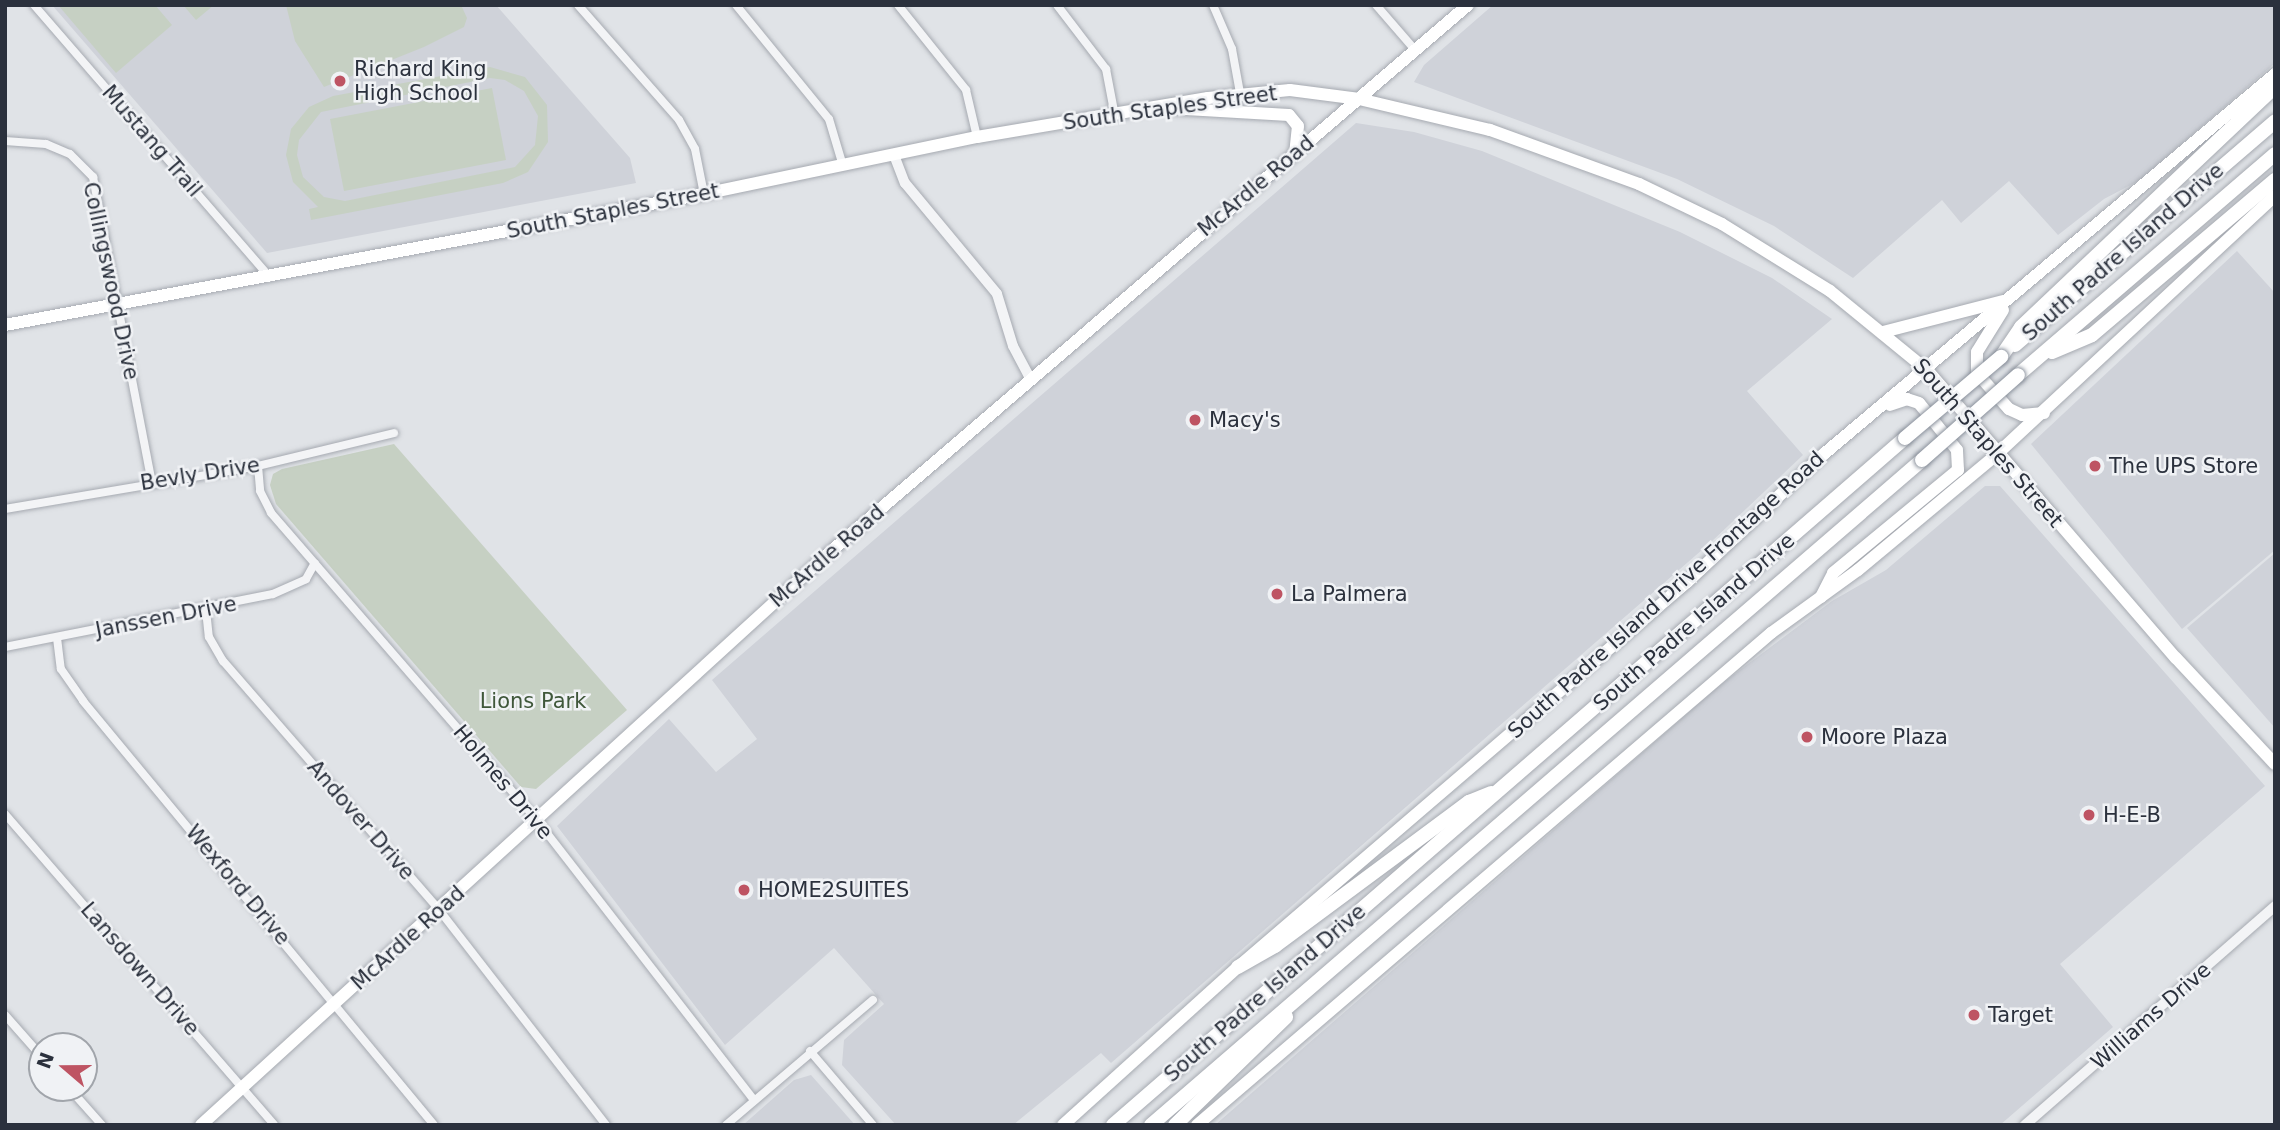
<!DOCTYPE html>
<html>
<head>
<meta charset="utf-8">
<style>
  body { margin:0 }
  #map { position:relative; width:2280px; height:1130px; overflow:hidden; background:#e0e3e7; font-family:"DejaVu Sans",sans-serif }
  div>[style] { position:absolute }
  .built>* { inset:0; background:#cfd2d9 }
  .green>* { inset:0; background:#c6d0c3 }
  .roads { filter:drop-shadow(0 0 2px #a6aab1) drop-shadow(0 0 2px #a6aab1) }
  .minor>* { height:8px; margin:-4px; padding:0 4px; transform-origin:4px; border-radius:4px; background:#f3f4f6 }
  .tertiary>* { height:10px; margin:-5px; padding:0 5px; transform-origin:5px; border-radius:5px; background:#f3f4f6 }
  .secondary>* { height:12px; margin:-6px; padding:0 6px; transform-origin:6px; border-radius:6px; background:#fff }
  .primary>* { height:12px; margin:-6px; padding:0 6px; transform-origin:6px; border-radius:6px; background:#fff }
  .motorway>* { height:14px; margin:-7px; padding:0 7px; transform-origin:7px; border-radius:7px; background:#fff }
  .bridges { filter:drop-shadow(0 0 2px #8a919c) drop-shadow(0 0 2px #8a919c) }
  .motorway-bridge>* { height:14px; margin:-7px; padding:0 7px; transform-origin:7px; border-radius:7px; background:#fff }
  .dots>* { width:19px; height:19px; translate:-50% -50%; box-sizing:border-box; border:4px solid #f0f2f5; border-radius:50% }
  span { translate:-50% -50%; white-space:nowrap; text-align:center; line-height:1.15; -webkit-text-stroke:5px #f0f2f5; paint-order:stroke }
  .poi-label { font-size:21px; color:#2b313d }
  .left { translate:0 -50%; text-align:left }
  .street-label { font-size:21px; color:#2b313d }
  .park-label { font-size:21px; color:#3f573a }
  .frame { position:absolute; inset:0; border:7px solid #2b313d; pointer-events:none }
  .north { position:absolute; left:28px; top:1032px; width:70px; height:70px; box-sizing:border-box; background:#f0f2f5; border:2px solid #a1a5ab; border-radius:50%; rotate:290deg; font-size:19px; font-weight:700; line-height:28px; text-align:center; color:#2b313d }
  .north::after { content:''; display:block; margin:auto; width:24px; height:32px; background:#be5463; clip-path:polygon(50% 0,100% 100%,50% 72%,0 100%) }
</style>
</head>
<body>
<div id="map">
  <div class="built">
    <div style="clip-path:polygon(52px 5px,496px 5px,630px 158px,636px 183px,267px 253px)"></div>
    <div style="clip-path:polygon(1493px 5px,2275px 5px,2275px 63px,2140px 180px,2104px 199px,2058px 235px,2009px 181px,1961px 223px,1942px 200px,1853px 278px,1774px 226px,1677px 179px,1414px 82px,1424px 65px)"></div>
    <div style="clip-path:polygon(1356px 123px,1414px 132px,1482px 151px,1680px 232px,1772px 278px,1832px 319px,1747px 391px,1803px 455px,1710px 543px,1111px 1063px,1101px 1053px,1013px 1125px,896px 1125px,842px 1065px,844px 1040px,884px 1004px,834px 948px,725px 1045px,557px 826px,669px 719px,716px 772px,757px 739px,712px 680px)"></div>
    <div style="clip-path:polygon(2237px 251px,2275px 293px,2275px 550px,2182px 629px,2031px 444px)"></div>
    <div style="clip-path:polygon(1985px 486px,2000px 486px,2265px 786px,2060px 964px,2113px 1027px,2000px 1125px,1215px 1125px,1720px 685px,1832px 601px,1886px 570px)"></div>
    <div style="clip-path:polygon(2275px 553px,2275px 728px,2187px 628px)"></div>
    <div style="clip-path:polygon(811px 1075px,855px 1125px,743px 1125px,794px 1080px)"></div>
  </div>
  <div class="green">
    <div style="clip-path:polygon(58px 5px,155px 5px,172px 25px,116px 73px)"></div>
    <div style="clip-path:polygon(183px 5px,214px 5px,196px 20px)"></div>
    <div style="clip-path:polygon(286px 5px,461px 5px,467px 18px,464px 27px,424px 47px,324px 87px,295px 41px)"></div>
    <div style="clip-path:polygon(evenodd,490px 67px,525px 77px,547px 105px,548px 142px,528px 172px,503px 183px,311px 220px,309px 209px,318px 207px,293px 182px,286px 155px,291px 129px,309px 107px,333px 96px,490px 67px,490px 78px,505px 80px,524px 91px,538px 116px,535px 145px,515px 167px,345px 201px,324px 197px,303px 177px,297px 155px,299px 140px,321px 112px,490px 78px)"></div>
    <div style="clip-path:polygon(492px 88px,506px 160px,344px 191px,330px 119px)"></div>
    <div style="clip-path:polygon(394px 444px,627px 710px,536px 789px,521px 787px,276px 504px,270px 485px,273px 474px,282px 469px)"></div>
  </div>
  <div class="roads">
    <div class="minor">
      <div style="left:34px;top:5px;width:360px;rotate:49.1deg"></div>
      <div style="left:578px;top:5px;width:153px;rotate:48.7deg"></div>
      <div style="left:679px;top:120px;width:33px;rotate:61deg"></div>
      <div style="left:695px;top:149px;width:46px;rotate:78.7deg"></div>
      <div style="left:736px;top:5px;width:147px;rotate:50.8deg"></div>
      <div style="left:829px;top:119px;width:49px;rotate:73.4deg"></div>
      <div style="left:898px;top:5px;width:109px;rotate:51.3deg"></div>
      <div style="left:966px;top:90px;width:48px;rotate:76.8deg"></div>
      <div style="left:1057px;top:5px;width:81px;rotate:52.6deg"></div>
      <div style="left:1106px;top:69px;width:48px;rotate:79.2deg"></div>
      <div style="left:1213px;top:5px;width:48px;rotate:66.6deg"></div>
      <div style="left:1232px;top:49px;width:45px;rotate:79.7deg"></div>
      <div style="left:1376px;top:5px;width:61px;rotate:49deg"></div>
      <div style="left:5px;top:141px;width:41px;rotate:4.2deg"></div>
      <div style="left:46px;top:144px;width:26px;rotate:23deg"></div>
      <div style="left:70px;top:154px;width:33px;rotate:45deg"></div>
      <div style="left:93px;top:177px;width:311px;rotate:79.1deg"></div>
      <div style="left:258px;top:466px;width:25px;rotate:85deg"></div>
      <div style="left:260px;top:491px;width:25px;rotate:63deg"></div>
      <div style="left:271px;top:513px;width:405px;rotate:49.1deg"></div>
      <div style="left:536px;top:819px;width:356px;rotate:52.2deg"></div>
      <div style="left:5px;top:509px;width:257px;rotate:-9.6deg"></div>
      <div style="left:258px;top:466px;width:140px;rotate:-13.6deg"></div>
      <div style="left:206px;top:610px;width:27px;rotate:84deg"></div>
      <div style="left:209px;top:637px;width:28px;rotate:60deg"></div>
      <div style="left:223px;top:661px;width:331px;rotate:49deg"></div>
      <div style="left:440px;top:911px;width:271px;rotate:52.2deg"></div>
      <div style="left:57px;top:638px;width:31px;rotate:83deg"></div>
      <div style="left:61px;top:669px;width:39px;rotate:55deg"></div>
      <div style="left:83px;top:701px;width:550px;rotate:50.38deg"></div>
      <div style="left:5px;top:647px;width:273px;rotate:-11.2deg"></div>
      <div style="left:273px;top:594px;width:36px;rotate:-24deg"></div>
      <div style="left:306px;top:579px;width:18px;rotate:-61deg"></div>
      <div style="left:5px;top:814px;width:411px;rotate:49.1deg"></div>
      <div style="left:5px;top:1015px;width:56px;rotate:48.6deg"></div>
      <div style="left:810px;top:1051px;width:97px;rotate:49.6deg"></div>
      <div style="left:69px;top:1088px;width:50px;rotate:48.3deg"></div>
      <div style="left:726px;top:1125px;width:193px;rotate:-40.4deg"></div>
    </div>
    <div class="tertiary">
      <div style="left:894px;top:155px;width:30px;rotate:69deg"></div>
      <div style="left:905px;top:183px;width:144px;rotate:50.3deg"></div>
      <div style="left:997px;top:294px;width:54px;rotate:72.9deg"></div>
      <div style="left:1013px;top:346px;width:36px;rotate:62deg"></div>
      <div style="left:2025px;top:1125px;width:332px;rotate:-41.2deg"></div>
    </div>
    <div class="secondary">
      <div style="left:1169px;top:108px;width:120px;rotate:3.3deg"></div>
      <div style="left:1289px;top:115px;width:14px;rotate:51deg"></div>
      <div style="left:1298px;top:126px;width:28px;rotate:96deg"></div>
      <div style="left:2003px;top:310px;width:49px;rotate:121.8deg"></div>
      <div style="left:1977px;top:352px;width:21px;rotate:90deg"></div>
      <div style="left:1977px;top:373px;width:48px;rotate:48.4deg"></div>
      <div style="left:2009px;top:409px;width:14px;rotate:25deg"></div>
      <div style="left:2022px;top:415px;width:22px;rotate:-5deg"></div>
      <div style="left:1883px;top:332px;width:125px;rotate:-14.4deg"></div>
      <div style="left:1821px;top:597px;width:27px;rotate:-63deg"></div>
      <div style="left:1833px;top:573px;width:162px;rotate:-39.5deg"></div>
      <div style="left:1958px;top:470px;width:20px;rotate:-93deg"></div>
      <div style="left:1957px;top:450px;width:60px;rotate:-129deg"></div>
      <div style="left:1919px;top:403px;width:13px;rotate:-162deg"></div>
      <div style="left:1907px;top:399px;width:18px;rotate:161deg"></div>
      <div style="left:201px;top:1125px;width:840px;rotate:-42.35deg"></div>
      <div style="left:822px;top:559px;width:851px;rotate:-40.62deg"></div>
      <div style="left:1063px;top:1125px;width:236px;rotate:-42.1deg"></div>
      <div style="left:1238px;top:967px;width:591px;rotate:-40.61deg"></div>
      <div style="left:1687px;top:582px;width:189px;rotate:-43.1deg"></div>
      <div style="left:1825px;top:453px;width:588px;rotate:-40.1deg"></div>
      <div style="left:1197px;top:1125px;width:756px;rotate:-40.6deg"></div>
      <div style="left:1771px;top:633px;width:107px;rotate:-35.9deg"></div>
      <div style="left:1858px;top:570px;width:181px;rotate:-39.8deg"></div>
      <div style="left:1997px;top:454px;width:379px;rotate:-42.9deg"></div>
    </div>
    <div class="primary">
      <div style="left:5px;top:325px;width:711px;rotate:-10.61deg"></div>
      <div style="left:704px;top:194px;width:279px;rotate:-11.8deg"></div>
      <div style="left:977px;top:137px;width:234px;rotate:-9.6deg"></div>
      <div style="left:1208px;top:98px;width:82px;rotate:-5.6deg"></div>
      <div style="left:1290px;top:90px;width:70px;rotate:7.4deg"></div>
      <div style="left:1359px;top:99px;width:135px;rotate:13.3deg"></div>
      <div style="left:1490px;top:130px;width:158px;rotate:19.9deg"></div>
      <div style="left:1639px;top:184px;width:92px;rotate:25.7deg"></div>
      <div style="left:1722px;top:224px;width:127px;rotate:31.8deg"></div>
      <div style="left:1830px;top:291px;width:125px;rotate:39.2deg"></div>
      <div style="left:1927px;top:370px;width:381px;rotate:49.2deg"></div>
      <div style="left:2176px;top:658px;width:145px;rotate:47deg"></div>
    </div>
    <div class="motorway">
      <div style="left:2015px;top:345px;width:343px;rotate:-40.7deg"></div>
      <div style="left:2052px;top:352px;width:43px;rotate:-23deg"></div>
      <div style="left:2092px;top:335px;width:240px;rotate:-40.3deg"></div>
      <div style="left:2001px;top:357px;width:36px;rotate:-56deg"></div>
      <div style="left:2021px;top:327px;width:349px;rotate:-43.4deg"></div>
      <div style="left:2018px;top:375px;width:339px;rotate:-40.7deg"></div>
      <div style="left:1238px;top:967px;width:43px;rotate:-29.6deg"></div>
      <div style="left:1275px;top:946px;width:242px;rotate:-36.6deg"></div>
      <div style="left:1469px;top:802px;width:24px;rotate:-22deg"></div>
      <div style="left:1113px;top:1125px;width:1048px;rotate:-40.94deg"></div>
      <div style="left:1151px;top:1125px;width:1018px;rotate:-40.78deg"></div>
      <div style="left:1175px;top:1125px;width:155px;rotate:-44.2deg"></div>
    </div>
  </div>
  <div class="bridges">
    <div class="motorway-bridge">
      <div style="left:1905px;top:438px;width:126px;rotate:-40.2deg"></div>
      <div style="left:1922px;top:460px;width:128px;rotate:-41.5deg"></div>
    </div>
  </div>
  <div class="dots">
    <div style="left:340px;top:81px;background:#be5463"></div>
    <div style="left:1195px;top:420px;background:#be5463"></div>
    <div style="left:2095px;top:466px;background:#be5463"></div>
    <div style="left:1277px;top:594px;background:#be5463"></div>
    <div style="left:1807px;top:737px;background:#be5463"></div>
    <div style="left:2089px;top:815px;background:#be5463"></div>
    <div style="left:744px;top:890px;background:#be5463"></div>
    <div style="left:1974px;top:1015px;background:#be5463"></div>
  </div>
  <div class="poi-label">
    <span class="left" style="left:354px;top:81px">Richard King<br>High School</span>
    <span class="left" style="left:1209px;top:420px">Macy's</span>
    <span class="left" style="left:2109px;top:466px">The UPS Store</span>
    <span class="left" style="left:1291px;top:594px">La Palmera</span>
    <span class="left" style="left:1821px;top:737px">Moore Plaza</span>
    <span class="left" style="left:2103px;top:815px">H-E-B</span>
    <span class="left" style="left:758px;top:890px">HOME2SUITES</span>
    <span class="left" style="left:1988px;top:1015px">Target</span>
  </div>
  <div class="street-label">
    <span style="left:1170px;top:108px;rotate:-8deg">South Staples Street</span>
    <span style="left:152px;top:141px;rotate:49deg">Mustang Trail</span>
    <span style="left:1256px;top:186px;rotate:-40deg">McArdle Road</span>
    <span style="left:613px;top:211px;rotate:-11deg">South Staples Street</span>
    <span style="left:2123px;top:252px;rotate:-41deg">South Padre Island Drive</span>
    <span style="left:111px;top:281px;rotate:78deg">Collingswood Drive</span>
    <span style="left:1988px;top:443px;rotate:49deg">South Staples Street</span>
    <span style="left:200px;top:474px;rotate:-9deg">Bevly Drive</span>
    <span style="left:827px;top:556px;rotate:-41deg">McArdle Road</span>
    <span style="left:1666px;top:595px;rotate:-42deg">South Padre Island Drive Frontage Road</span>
    <span style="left:166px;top:617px;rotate:-11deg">Janssen Drive</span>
    <span style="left:1694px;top:622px;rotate:-41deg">South Padre Island Drive</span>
    <span style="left:503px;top:782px;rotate:50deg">Holmes Drive</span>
    <span style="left:361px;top:820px;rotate:49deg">Andover Drive</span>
    <span style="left:238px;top:885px;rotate:50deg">Wexford Drive</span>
    <span style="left:408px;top:938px;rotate:-42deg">McArdle Road</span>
    <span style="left:140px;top:969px;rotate:49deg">Lansdown Drive</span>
    <span style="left:1265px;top:993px;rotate:-41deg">South Padre Island Drive</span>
    <span style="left:2151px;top:1016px;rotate:-41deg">Williams Drive</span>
  </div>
  <div class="park-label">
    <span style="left:533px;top:701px">Lions Park</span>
  </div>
  <div class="frame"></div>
  <div class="north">N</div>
</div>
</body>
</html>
